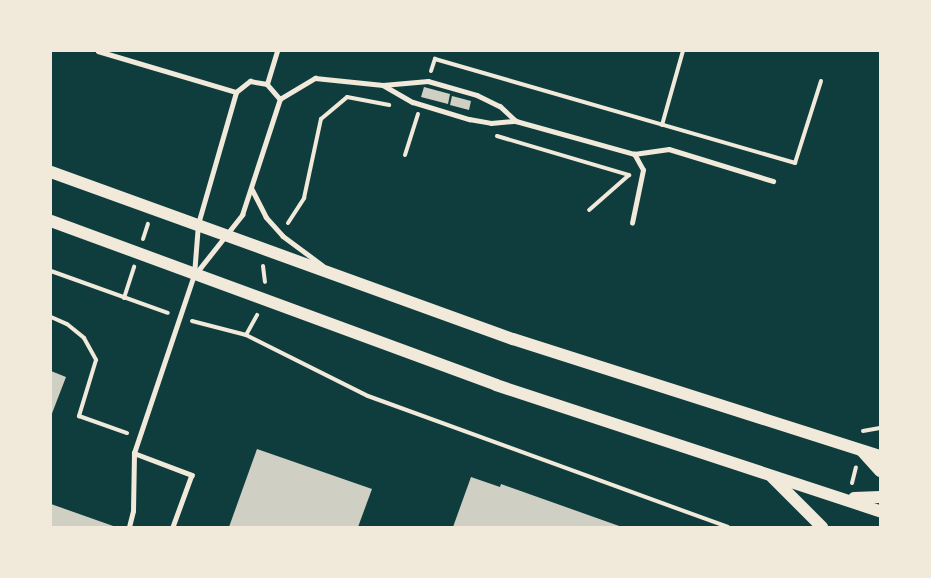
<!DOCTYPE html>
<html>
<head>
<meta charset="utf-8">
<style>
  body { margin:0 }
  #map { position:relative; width:931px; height:578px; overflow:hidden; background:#0f3d3e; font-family:"IBM Plex Sans",sans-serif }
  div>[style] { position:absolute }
  .building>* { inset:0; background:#cfcfc3 }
  .path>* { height:4px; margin:-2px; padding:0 2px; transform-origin:2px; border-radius:2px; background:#f1e9da }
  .service>* { height:4.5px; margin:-2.25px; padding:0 2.25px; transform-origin:2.25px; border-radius:2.25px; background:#f1e9da }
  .secondary>* { height:12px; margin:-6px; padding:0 6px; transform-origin:6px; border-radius:6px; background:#f1e9da }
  span { translate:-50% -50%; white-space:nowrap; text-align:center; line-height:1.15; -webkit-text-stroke:5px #f1e9da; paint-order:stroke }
  .frame { position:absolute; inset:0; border:52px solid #f1e9da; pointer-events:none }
</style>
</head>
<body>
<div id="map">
  <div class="building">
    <div style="clip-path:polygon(424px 87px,450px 94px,448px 104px,421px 97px)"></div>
    <div style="clip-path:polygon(452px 96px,471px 101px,469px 110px,450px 105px)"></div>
    <div style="clip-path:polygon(51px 371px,66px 377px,51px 416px)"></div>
    <div style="clip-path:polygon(257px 449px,372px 489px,358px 527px,229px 527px)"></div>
    <div style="clip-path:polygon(471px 477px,500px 487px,501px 484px,622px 527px,453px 527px)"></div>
    <div style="clip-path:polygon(51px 504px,116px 527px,51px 527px)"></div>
  </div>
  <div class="path">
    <div style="left:431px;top:71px;width:13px;rotate:-72deg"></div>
    <div style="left:435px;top:59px;width:375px;rotate:16.1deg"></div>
    <div style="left:795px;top:163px;width:86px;rotate:-72.4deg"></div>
    <div style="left:662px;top:125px;width:77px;rotate:-74.2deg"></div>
    <div style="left:497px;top:136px;width:138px;rotate:16.5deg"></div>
    <div style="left:629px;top:175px;width:53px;rotate:138.8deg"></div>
    <div style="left:405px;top:155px;width:43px;rotate:-72.4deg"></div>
    <div style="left:288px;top:223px;width:30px;rotate:-57deg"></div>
    <div style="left:304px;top:198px;width:81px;rotate:-77.9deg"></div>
    <div style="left:321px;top:119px;width:34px;rotate:-40deg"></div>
    <div style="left:347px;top:97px;width:43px;rotate:10.8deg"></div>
    <div style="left:143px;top:239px;width:16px;rotate:-72deg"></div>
    <div style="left:263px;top:266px;width:16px;rotate:83deg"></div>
    <div style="left:51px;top:271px;width:124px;rotate:19.7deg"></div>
    <div style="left:124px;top:298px;width:33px;rotate:-72deg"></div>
    <div style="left:51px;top:317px;width:17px;rotate:24deg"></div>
    <div style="left:67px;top:324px;width:22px;rotate:39deg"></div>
    <div style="left:84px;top:338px;width:25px;rotate:61deg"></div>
    <div style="left:96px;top:360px;width:59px;rotate:106.9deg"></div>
    <div style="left:79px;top:416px;width:51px;rotate:19.5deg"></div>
    <div style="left:192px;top:321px;width:56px;rotate:14.5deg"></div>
    <div style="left:246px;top:335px;width:136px;rotate:26.6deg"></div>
    <div style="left:368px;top:396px;width:383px;rotate:20deg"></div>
    <div style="left:246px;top:335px;width:23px;rotate:-61deg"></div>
    <div style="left:863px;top:431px;width:17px;rotate:-10deg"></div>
    <div style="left:852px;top:483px;width:16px;rotate:-76deg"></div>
  </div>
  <div class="service">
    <div style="left:98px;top:51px;width:144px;rotate:16.5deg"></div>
    <div style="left:267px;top:84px;width:34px;rotate:-73deg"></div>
    <div style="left:383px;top:85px;width:34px;rotate:30deg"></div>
    <div style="left:413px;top:102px;width:59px;rotate:16.9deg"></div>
    <div style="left:469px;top:119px;width:22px;rotate:10deg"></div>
    <div style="left:491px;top:123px;width:25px;rotate:-5deg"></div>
    <div style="left:516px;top:121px;width:123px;rotate:15.6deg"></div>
    <div style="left:634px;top:154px;width:35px;rotate:-8deg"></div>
    <div style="left:669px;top:149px;width:109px;rotate:17.1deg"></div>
    <div style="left:252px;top:189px;width:31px;rotate:63deg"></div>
    <div style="left:266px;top:217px;width:25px;rotate:48deg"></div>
    <div style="left:283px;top:236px;width:49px;rotate:36.6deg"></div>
    <div style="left:632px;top:223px;width:54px;rotate:-78.3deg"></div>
    <div style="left:643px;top:170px;width:18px;rotate:-119deg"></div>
    <div style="left:197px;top:272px;width:73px;rotate:-51.7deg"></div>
    <div style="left:242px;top:215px;width:122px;rotate:-71.9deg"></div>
    <div style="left:280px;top:99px;width:41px;rotate:-31deg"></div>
    <div style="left:315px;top:78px;width:68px;rotate:5.9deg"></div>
    <div style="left:383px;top:85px;width:45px;rotate:-5.1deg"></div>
    <div style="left:428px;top:81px;width:51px;rotate:15.9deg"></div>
    <div style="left:477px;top:95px;width:25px;rotate:26deg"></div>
    <div style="left:500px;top:106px;width:22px;rotate:43deg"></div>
    <div style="left:134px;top:453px;width:62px;rotate:20.8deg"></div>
    <div style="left:192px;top:475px;width:55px;rotate:110.1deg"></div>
    <div style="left:129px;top:527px;width:16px;rotate:-76deg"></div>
    <div style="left:133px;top:511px;width:58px;rotate:-89deg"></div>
    <div style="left:134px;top:453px;width:188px;rotate:-71.4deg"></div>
    <div style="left:194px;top:275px;width:51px;rotate:-85.5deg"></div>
    <div style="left:198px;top:224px;width:137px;rotate:-73.9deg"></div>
    <div style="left:236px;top:92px;width:18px;rotate:-38deg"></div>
    <div style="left:250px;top:81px;width:17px;rotate:10deg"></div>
    <div style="left:267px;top:84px;width:20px;rotate:49deg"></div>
  </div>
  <div class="secondary">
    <div style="left:51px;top:172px;width:491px;rotate:19.9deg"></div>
    <div style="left:513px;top:339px;width:385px;rotate:17.7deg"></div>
    <div style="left:51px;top:221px;width:474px;rotate:20.2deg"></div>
    <div style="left:496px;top:385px;width:404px;rotate:18.2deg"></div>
    <div style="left:862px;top:451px;width:27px;rotate:48deg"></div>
    <div style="left:772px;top:477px;width:71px;rotate:45deg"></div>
    <div style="left:854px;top:498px;width:26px;rotate:-2deg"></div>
  </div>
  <div class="frame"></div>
</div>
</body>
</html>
